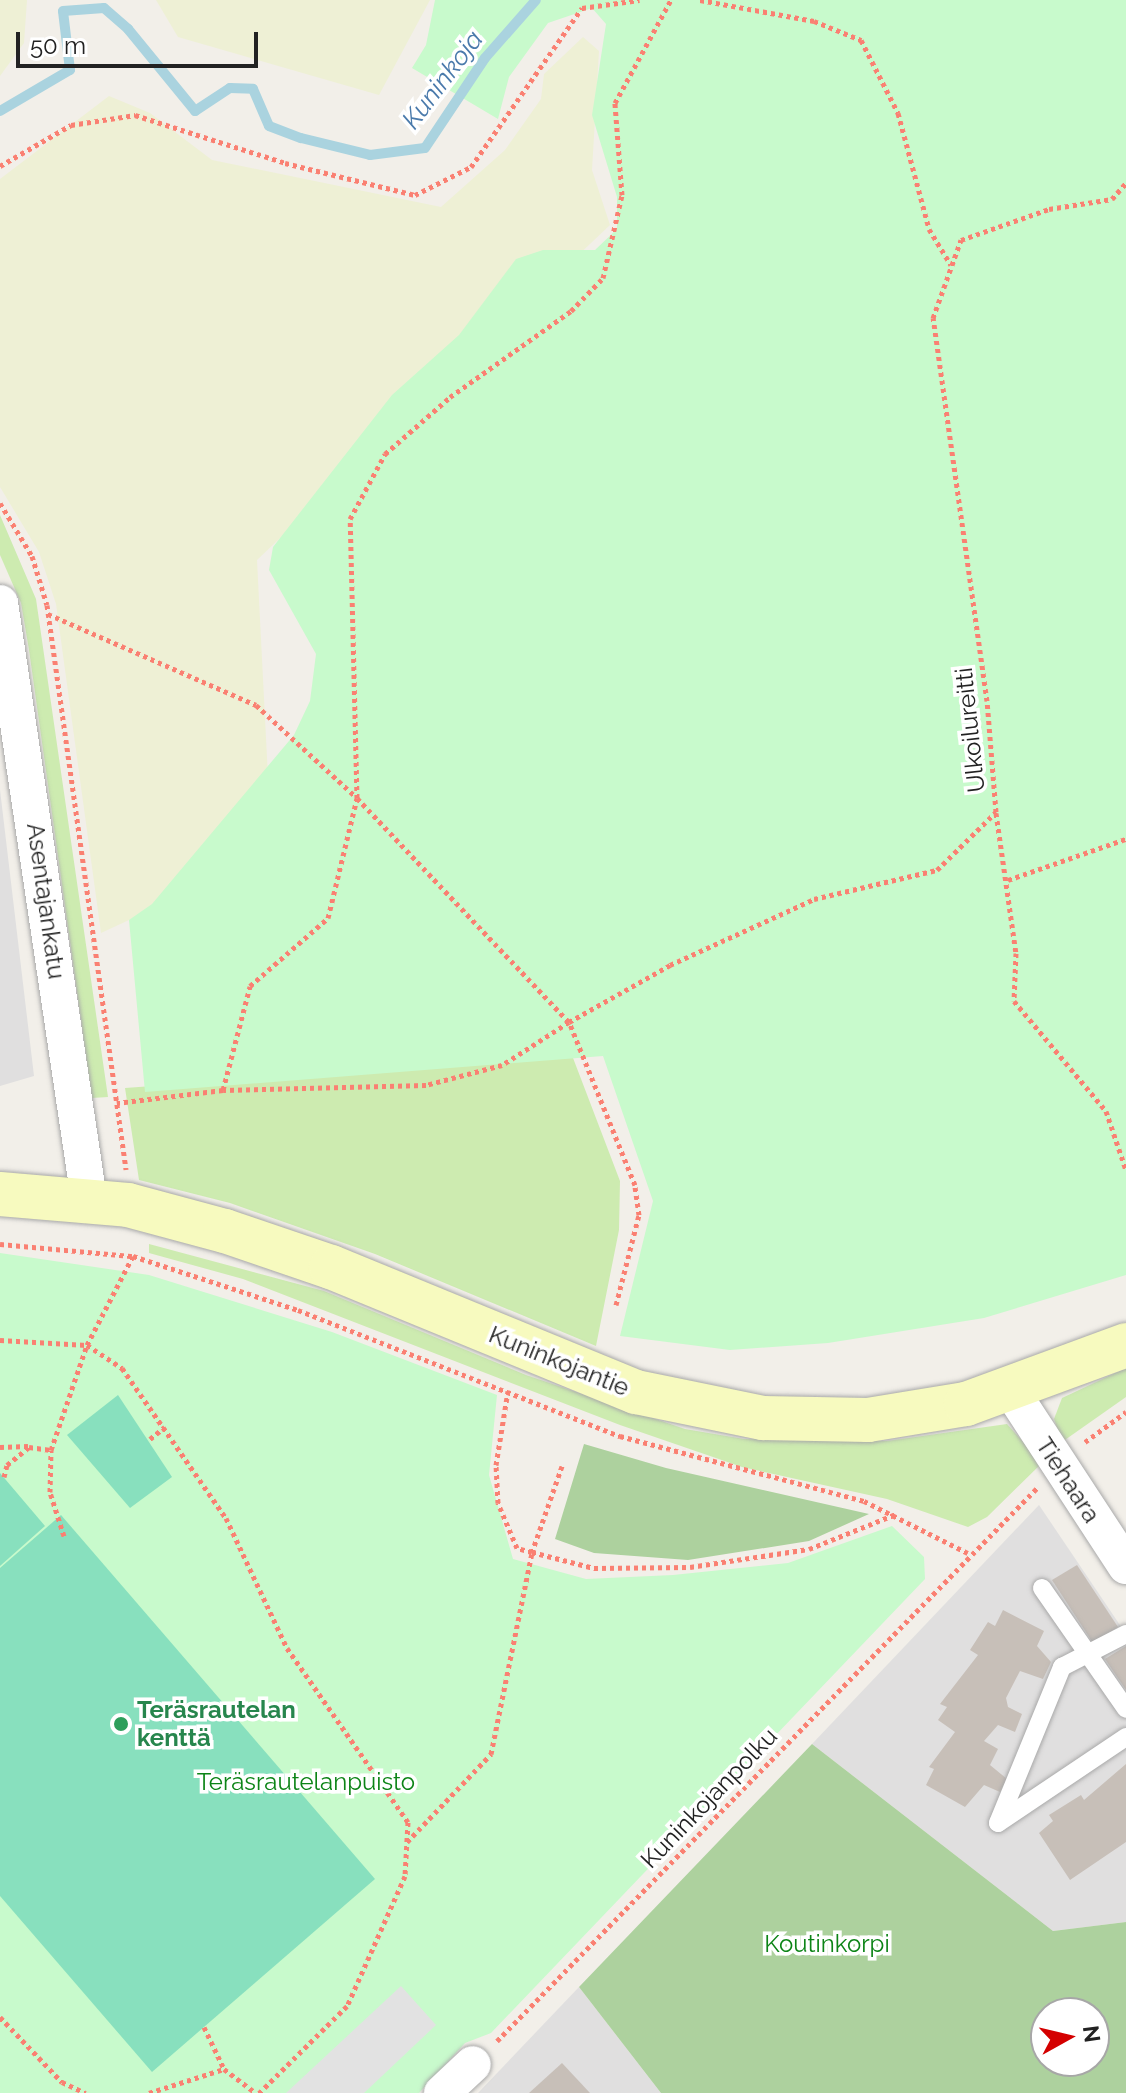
<!DOCTYPE html>
<html>
<head>
<meta charset="utf-8">
<style>
  body { margin:0 }
  #map { position:relative; width:1126px; height:2093px; overflow:hidden; background:#f2efe9; font-family:Raleway,sans-serif }
  div>[style] { position:absolute }
  .residential>* { inset:0; background:#e0dfdf }
  .farmland>* { inset:0; background:#eef0d5 }
  .grass>* { inset:0; background:#cdebb0 }
  .forest>* { inset:0; background:#add19e }
  .park>* { inset:0; background:#c8facc }
  .pitch>* { inset:0; background:#88e0be }
  .parking>* { inset:0; background:#e2e2e2 }
  .stream>* { height:10px; margin:-5px; padding:0 5px; transform-origin:5px; border-radius:5px; background:#aad3df }
  .building>* { inset:0; background:#c7bfb8 }
  .path>* { height:5px; margin-top:-2.5px; transform-origin:0; background:repeating-linear-gradient(90deg,#fa8072 0 4px,transparent 0 8px) }
  .roads { filter:drop-shadow(0 0 2px #a9a9a9) drop-shadow(0 0 2px #a9a9a9) }
  .lane>* { height:18px; margin:-9px; padding:0 9px; transform-origin:9px; border-radius:9px; background:#fff }
  .street>* { height:36px; margin:-18px; padding:0 18px; transform-origin:18px; border-radius:18px; background:#fff }
  .secondary>* { height:44px; margin:-22px; padding:0 22px; transform-origin:22px; border-radius:22px; background:#f7fabf }
  .dots>* { width:22px; height:22px; translate:-50% -50%; box-sizing:border-box; border:4px solid #fff; border-radius:50% }
  span { translate:-50% -50%; white-space:nowrap; text-align:center; line-height:1.15; -webkit-text-stroke:7px #fff; paint-order:stroke }
  .street-label { font-size:24px; color:#222 }
  .leisure-label { font-size:24px; color:#27864d; font-weight:700 }
  .left { translate:0 -50%; text-align:left }
  .park-label { font-size:24px; color:#0c8416 }
  .water-label { font-size:26px; color:#4a7aab; font-style:italic }
  .north { position:absolute; left:1030px; top:1997px; width:80px; height:80px; box-sizing:border-box; background:#fff; border:2px solid #a7a7a7; border-radius:50%; rotate:82deg; font-size:22px; font-weight:700; line-height:32px; text-align:center; color:#222 }
  .north::after { content:''; display:block; margin:auto; width:28px; height:36px; background:#d40000; clip-path:polygon(50% 0,100% 100%,50% 72%,0 100%) }
  .scale { position:absolute; left:16px; top:32px; width:242px; height:36px; box-sizing:border-box; border:4px solid #222; border-top:0; padding-left:10px; font-size:24px; line-height:28px; white-space:nowrap; color:#222; -webkit-text-stroke:6px #fff; paint-order:stroke }
</style>
</head>
<body>
<div id="map">
  <div class="residential">
    <div style="clip-path:polygon(0 790px,34px 1076px,0 1086px)"></div>
    <div style="clip-path:polygon(1039px 1505px,1126px 1634px,1126px 1922px,1053px 1931px,812px 1744px)"></div>
    <div style="clip-path:polygon(579px 1987px,661px 2093px,478px 2093px)"></div>
  </div>
  <div class="farmland">
    <div style="clip-path:polygon(0 0,27px 0,24px 43px,0 76px)"></div>
    <div style="clip-path:polygon(156px 0,430px 0,379px 95px,178px 37px)"></div>
    <div style="clip-path:polygon(583px 37px,599px 51px,592px 170px,610px 225px,257px 560px,268px 777px,155px 908px,101px 933px,56px 604px,39px 552px,0 487px,0 179px,109px 96px,150px 113px,212px 160px,441px 207px,505px 150px,541px 99px,544px 74px)"></div>
  </div>
  <div class="grass">
    <div style="clip-path:polygon(0 515px,36px 599px,108px 1097px,92px 1098px,29px 650px,21px 603px,0 555px)"></div>
    <div style="clip-path:polygon(557px 1016px,620px 1181px,619px 1230px,596px 1346px,375px 1254px,230px 1203px,139px 1180px,125px 1088px,359px 1071px)"></div>
    <div style="clip-path:polygon(149px 1244px,324px 1291px,526px 1375px,685px 1429px,744px 1439px,887px 1441px,1007px 1424px,1042px 1463px,987px 1517px,968px 1527px,887px 1499px,742px 1467px,620px 1425px,243px 1279px,149px 1253px)"></div>
    <div style="clip-path:polygon(1126px 1368px,1126px 1397px,1062px 1442px,1054px 1419px,1062px 1398px)"></div>
  </div>
  <div class="forest">
    <div style="clip-path:polygon(584px 1444px,666px 1468px,869px 1514px,809px 1541px,688px 1560px,594px 1553px,555px 1539px)"></div>
    <div style="clip-path:polygon(evenodd,812px 1744px,1053px 1931px,1126px 1922px,1126px 2093px,661px 2093px,579px 1987px,812px 1744px,1046px 2013px,1094px 2013px,1094px 2061px,1046px 2061px,1046px 2013px)"></div>
  </div>
  <div class="park">
    <div style="clip-path:polygon(435px 0,1126px 0,1126px 1275px,984px 1318px,828px 1343px,730px 1350px,620px 1336px,653px 1201px,603px 1056px,145px 1092px,129px 920px,152px 904px,294px 735px,310px 701px,316px 654px,269px 570px,273px 547px,392px 395px,459px 335px,516px 259px,543px 250px,595px 250px,617px 229px,617px 197px,592px 115px,606px 24px,592px 8px,548px 23px,509px 77px,498px 119px,412px 68px,426px 45px)"></div>
    <div style="clip-path:polygon(0 1253px,149px 1275px,332px 1332px,497px 1395px,489px 1475px,513px 1559px,586px 1579px,673px 1575px,788px 1563px,892px 1526px,924px 1557px,925px 1579px,491px 2033px,465px 2043px,419px 2093px,0 2093px)"></div>
  </div>
  <div class="pitch">
    <div style="clip-path:polygon(118px 1395px,172px 1477px,130px 1508px,67px 1435px)"></div>
    <div style="clip-path:polygon(0 1473px,45px 1526px,0 1566px)"></div>
    <div style="clip-path:polygon(61px 1515px,375px 1879px,152px 2072px,0 1896px,0 1568px)"></div>
  </div>
  <div class="parking">
    <div style="clip-path:polygon(401px 1986px,436px 2025px,364px 2093px,286px 2093px)"></div>
  </div>
  <div class="stream">
    <div style="left:0;top:111px;width:81px;rotate:-30.4deg"></div>
    <div style="left:70px;top:70px;width:59px;rotate:-96.8deg"></div>
    <div style="left:63px;top:11px;width:41px;rotate:-4.2deg"></div>
    <div style="left:104px;top:8px;width:32px;rotate:41deg"></div>
    <div style="left:128px;top:29px;width:106px;rotate:50.7deg"></div>
    <div style="left:195px;top:111px;width:42px;rotate:-33.3deg"></div>
    <div style="left:230px;top:88px;width:23px;rotate:2deg"></div>
    <div style="left:253px;top:89px;width:40px;rotate:66.6deg"></div>
    <div style="left:269px;top:126px;width:34px;rotate:21deg"></div>
    <div style="left:301px;top:138px;width:71px;rotate:13.8deg"></div>
    <div style="left:370px;top:155px;width:55px;rotate:-7.3deg"></div>
    <div style="left:425px;top:148px;width:108px;rotate:-56.3deg"></div>
    <div style="left:485px;top:58px;width:77px;rotate:-48.7deg"></div>
  </div>
  <div class="building">
    <div style="clip-path:polygon(1077px 1565px,1118px 1627px,1093px 1643px,1052px 1580px)"></div>
    <div style="clip-path:polygon(1003px 1610px,1044px 1631px,1037px 1646px,1051px 1662px,1043px 1679px,1020px 1671px,1006px 1698px,1008px 1707px,1022px 1714px,1015px 1732px,998px 1725px,984px 1741px,998px 1749px,990px 1765px,1007px 1779px,1000px 1792px,984px 1785px,965px 1807px,926px 1785px,934px 1769px,929px 1767px,955px 1732px,938px 1720px,947px 1707px,940px 1704px,978px 1655px,970px 1650px,988px 1622px,995px 1626px)"></div>
    <div style="clip-path:polygon(1126px 1646px,1126px 1690px,1105px 1659px)"></div>
    <div style="clip-path:polygon(1126px 1764px,1126px 1842px,1070px 1880px,1039px 1833px,1053px 1821px,1049px 1815px,1081px 1795px,1084px 1800px)"></div>
    <div style="clip-path:polygon(562px 2063px,590px 2093px,529px 2093px)"></div>
  </div>
  <div class="path">
    <div style="left:700px;top:0;width:116px;rotate:10.4deg"></div>
    <div style="left:814px;top:21px;width:51px;rotate:22deg"></div>
    <div style="left:861px;top:40px;width:82px;rotate:63.1deg"></div>
    <div style="left:898px;top:113px;width:120px;rotate:75deg"></div>
    <div style="left:929px;top:229px;width:42px;rotate:58.6deg"></div>
    <div style="left:0;top:166px;width:82px;rotate:-30deg"></div>
    <div style="left:71px;top:125px;width:65px;rotate:-8.9deg"></div>
    <div style="left:135px;top:115px;width:157px;rotate:17.7deg"></div>
    <div style="left:285px;top:163px;width:134px;rotate:13.8deg"></div>
    <div style="left:415px;top:195px;width:63px;rotate:-26.6deg"></div>
    <div style="left:471px;top:167px;width:194px;rotate:-55.1deg"></div>
    <div style="left:582px;top:8px;width:58px;rotate:-8deg"></div>
    <div style="left:0;top:503px;width:62px;rotate:58.9deg"></div>
    <div style="left:32px;top:556px;width:51px;rotate:73deg"></div>
    <div style="left:47px;top:605px;width:570px;rotate:82.03deg"></div>
    <div style="left:48px;top:614px;width:227px;rotate:23.6deg"></div>
    <div style="left:256px;top:705px;width:137px;rotate:42.6deg"></div>
    <div style="left:357px;top:798px;width:308px;rotate:46.6deg"></div>
    <div style="left:569px;top:1022px;width:80px;rotate:147.3deg"></div>
    <div style="left:502px;top:1065px;width:79px;rotate:165.3deg"></div>
    <div style="left:426px;top:1085px;width:203px;rotate:178.6deg"></div>
    <div style="left:223px;top:1090px;width:107px;rotate:173deg"></div>
    <div style="left:996px;top:813px;width:141px;rotate:81.9deg"></div>
    <div style="left:1016px;top:953px;width:48px;rotate:92.4deg"></div>
    <div style="left:1014px;top:1001px;width:143px;rotate:50.1deg"></div>
    <div style="left:1106px;top:1111px;width:62px;rotate:71.3deg"></div>
    <div style="left:1008px;top:880px;width:125px;rotate:-19.2deg"></div>
    <div style="left:223px;top:1090px;width:107px;rotate:-75.4deg"></div>
    <div style="left:250px;top:986px;width:103px;rotate:-41.1deg"></div>
    <div style="left:328px;top:918px;width:123px;rotate:-76.4deg"></div>
    <div style="left:357px;top:798px;width:279px;rotate:-91.4deg"></div>
    <div style="left:350px;top:519px;width:74px;rotate:-61.7deg"></div>
    <div style="left:385px;top:454px;width:86px;rotate:-41.2deg"></div>
    <div style="left:450px;top:397px;width:148px;rotate:-35.4deg"></div>
    <div style="left:571px;top:311px;width:46px;rotate:-45.9deg"></div>
    <div style="left:603px;top:278px;width:85px;rotate:-77.1deg"></div>
    <div style="left:622px;top:195px;width:92px;rotate:-94.4deg"></div>
    <div style="left:615px;top:103px;width:117px;rotate:-61.5deg"></div>
    <div style="left:0;top:1244px;width:134px;rotate:5.2deg"></div>
    <div style="left:133px;top:1256px;width:174px;rotate:18.1deg"></div>
    <div style="left:298px;top:1310px;width:346px;rotate:21.4deg"></div>
    <div style="left:620px;top:1436px;width:253px;rotate:14.9deg"></div>
    <div style="left:864px;top:1501px;width:116px;rotate:26.6deg"></div>
    <div style="left:616px;top:1305px;width:93px;rotate:-75.7deg"></div>
    <div style="left:639px;top:1215px;width:30px;rotate:-98deg"></div>
    <div style="left:635px;top:1185px;width:176px;rotate:-112deg"></div>
    <div style="left:569px;top:1022px;width:116px;rotate:-29.4deg"></div>
    <div style="left:670px;top:965px;width:158px;rotate:-24.6deg"></div>
    <div style="left:814px;top:899px;width:126px;rotate:-13.3deg"></div>
    <div style="left:937px;top:870px;width:83px;rotate:-44.5deg"></div>
    <div style="left:996px;top:812px;width:111px;rotate:-94.6deg"></div>
    <div style="left:987px;top:701px;width:387px;rotate:-98deg"></div>
    <div style="left:933px;top:318px;width:83px;rotate:-70.3deg"></div>
    <div style="left:961px;top:240px;width:93px;rotate:-19.4deg"></div>
    <div style="left:1049px;top:209px;width:64px;rotate:-9deg"></div>
    <div style="left:1112px;top:199px;width:21px;rotate:-49deg"></div>
    <div style="left:0;top:1340px;width:87px;rotate:3.3deg"></div>
    <div style="left:87px;top:1345px;width:42px;rotate:33.3deg"></div>
    <div style="left:122px;top:1368px;width:183px;rotate:55.3deg"></div>
    <div style="left:226px;top:1518px;width:144px;rotate:64.9deg"></div>
    <div style="left:287px;top:1648px;width:212px;rotate:55.2deg"></div>
    <div style="left:408px;top:1822px;width:54px;rotate:93.2deg"></div>
    <div style="left:405px;top:1876px;width:142px;rotate:114deg"></div>
    <div style="left:347px;top:2006px;width:124px;rotate:135.3deg"></div>
    <div style="left:150px;top:1439px;width:19px;rotate:-39deg"></div>
    <div style="left:1085px;top:1442px;width:51px;rotate:-36.2deg"></div>
    <div style="left:0;top:1447px;width:28px;rotate:-2deg"></div>
    <div style="left:562px;top:1466px;width:91px;rotate:109.2deg"></div>
    <div style="left:532px;top:1552px;width:64px;rotate:14.5deg"></div>
    <div style="left:594px;top:1568px;width:96px;rotate:-0.6deg"></div>
    <div style="left:690px;top:1567px;width:120px;rotate:-8.6deg"></div>
    <div style="left:809px;top:1549px;width:94px;rotate:-21.9deg"></div>
    <div style="left:4px;top:1477px;width:12px;rotate:-76deg"></div>
    <div style="left:7px;top:1465px;width:28px;rotate:-39deg"></div>
    <div style="left:29px;top:1447px;width:22px;rotate:8deg"></div>
    <div style="left:64px;top:1536px;width:46px;rotate:-107.7deg"></div>
    <div style="left:50px;top:1492px;width:42px;rotate:-88.6deg"></div>
    <div style="left:51px;top:1450px;width:111px;rotate:-71.1deg"></div>
    <div style="left:87px;top:1345px;width:100px;rotate:-62.7deg"></div>
    <div style="left:407px;top:1842px;width:122px;rotate:-46.3deg"></div>
    <div style="left:491px;top:1754px;width:206px;rotate:-78.5deg"></div>
    <div style="left:532px;top:1552px;width:16px;rotate:-165deg"></div>
    <div style="left:517px;top:1548px;width:49px;rotate:-112.9deg"></div>
    <div style="left:498px;top:1503px;width:38px;rotate:-93deg"></div>
    <div style="left:496px;top:1465px;width:75px;rotate:-80.8deg"></div>
    <div style="left:0;top:2017px;width:90px;rotate:46.4deg"></div>
    <div style="left:62px;top:2082px;width:26px;rotate:25deg"></div>
    <div style="left:204px;top:2027px;width:47px;rotate:64.5deg"></div>
    <div style="left:224px;top:2069px;width:40px;rotate:37deg"></div>
    <div style="left:497px;top:2041px;width:774px;rotate:-45.68deg"></div>
    <div style="left:149px;top:2093px;width:79px;rotate:-17.7deg"></div>
  </div>
  <div class="roads">
    <div class="lane">
      <div style="left:1042px;top:1588px;width:147px;rotate:55.2deg"></div>
      <div style="left:998px;top:1823px;width:169px;rotate:-67.7deg"></div>
      <div style="left:1062px;top:1667px;width:72px;rotate:-27.3deg"></div>
      <div style="left:998px;top:1823px;width:154px;rotate:-33.9deg"></div>
    </div>
    <div class="street">
      <div style="left:0;top:603px;width:603px;rotate:81.51deg"></div>
      <div style="left:1012px;top:1392px;width:208px;rotate:56.8deg"></div>
      <div style="left:442px;top:2093px;width:42px;rotate:-43.1deg"></div>
    </div>
    <div class="secondary">
      <div style="left:0;top:1194px;width:128px;rotate:4.9deg"></div>
      <div style="left:128px;top:1205px;width:100px;rotate:15deg"></div>
      <div style="left:225px;top:1231px;width:112px;rotate:18.8deg"></div>
      <div style="left:331px;top:1267px;width:330px;rotate:22.3deg"></div>
      <div style="left:636px;top:1392px;width:130px;rotate:11.6deg"></div>
      <div style="left:763px;top:1418px;width:105px;rotate:1.1deg"></div>
      <div style="left:868px;top:1420px;width:99px;rotate:-9.3deg"></div>
      <div style="left:966px;top:1404px;width:171px;rotate:-20.2deg"></div>
    </div>
  </div>
  <div class="dots">
    <div style="left:121px;top:1724px;background:#2e9e5b"></div>
  </div>
  <div class="street-label">
    <span style="left:970px;top:730px;rotate:-96deg">Ulkoilureitti</span>
    <span style="left:46px;top:901px;rotate:82deg">Asentajankatu</span>
    <span style="left:559px;top:1361px;rotate:22deg">Kuninkojantie</span>
    <span style="left:1068px;top:1480px;rotate:57deg">Tiehaara</span>
    <span style="left:709px;top:1798px;rotate:-46deg">Kuninkojanpolku</span>
  </div>
  <div class="leisure-label">
    <span class="left" style="left:137px;top:1724px">Teräsrautelan<br>kenttä</span>
  </div>
  <div class="park-label">
    <span style="left:306px;top:1782px">Teräsrautelanpuisto</span>
    <span style="left:827px;top:1944px">Koutinkorpi</span>
  </div>
  <div class="water-label">
    <span style="left:443px;top:80px;rotate:-53deg">Kuninkoja</span>
  </div>
  <div class="north">N</div>
  <div class="scale">50 m</div>
</div>
</body>
</html>
